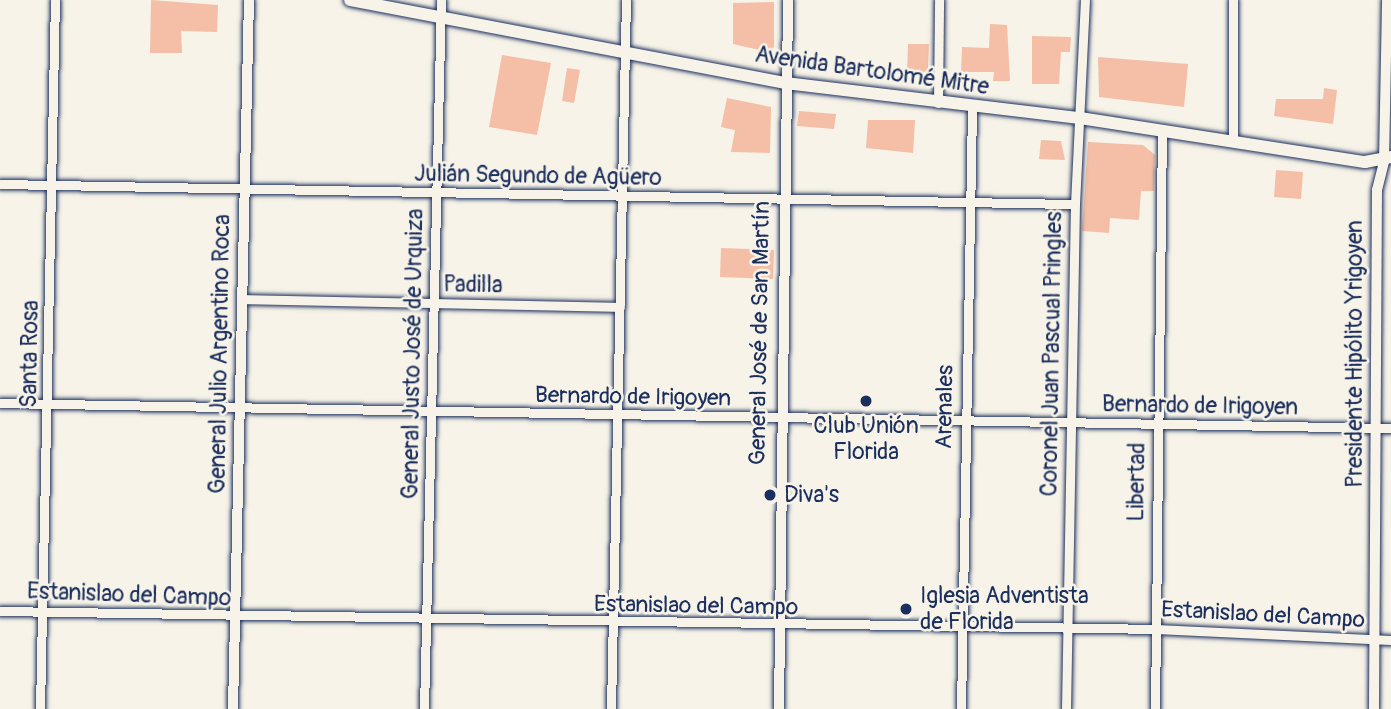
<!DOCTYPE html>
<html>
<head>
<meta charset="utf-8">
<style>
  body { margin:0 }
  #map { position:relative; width:1391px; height:709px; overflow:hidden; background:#f7f3e8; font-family:Pangolin,sans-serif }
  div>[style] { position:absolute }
  .building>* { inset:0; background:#f4bfa6 }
  .roads { filter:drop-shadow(0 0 2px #1b2f5e) drop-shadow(0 0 2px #1b2f5e) }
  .minor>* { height:9px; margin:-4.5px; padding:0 4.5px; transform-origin:4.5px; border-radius:4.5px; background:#f7f3e8 }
  .tertiary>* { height:10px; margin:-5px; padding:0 5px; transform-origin:5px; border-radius:5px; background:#f7f3e8 }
  .secondary>* { height:12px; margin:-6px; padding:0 6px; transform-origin:6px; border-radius:6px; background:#f7f3e8 }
  .dots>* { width:19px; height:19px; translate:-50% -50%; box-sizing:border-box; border:4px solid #f7f3e8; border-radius:50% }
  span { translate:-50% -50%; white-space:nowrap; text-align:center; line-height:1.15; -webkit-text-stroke:5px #f7f3e8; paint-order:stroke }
  .street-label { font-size:23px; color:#1b2f5e }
  .poi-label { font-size:23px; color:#1b2f5e }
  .left { translate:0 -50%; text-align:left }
</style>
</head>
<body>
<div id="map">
  <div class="building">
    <div style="clip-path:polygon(151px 0,218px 5px,217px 32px,181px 31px,182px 53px,150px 53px)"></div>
    <div style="clip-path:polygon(774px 2px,774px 47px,768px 52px,733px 44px,733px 3px)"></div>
    <div style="clip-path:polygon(990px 24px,1007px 25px,1010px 81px,993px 81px,994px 72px,961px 72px,962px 47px,989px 48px)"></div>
    <div style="clip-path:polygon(1032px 36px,1071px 37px,1070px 52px,1061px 52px,1059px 84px,1032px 84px)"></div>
    <div style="clip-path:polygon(908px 44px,929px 44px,928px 69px,923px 73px,907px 73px)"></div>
    <div style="clip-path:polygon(502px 55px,551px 63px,537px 135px,489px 127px)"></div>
    <div style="clip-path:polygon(1098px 57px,1188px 64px,1184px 107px,1099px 97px)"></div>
    <div style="clip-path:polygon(567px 68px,580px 70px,574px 103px,562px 101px)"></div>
    <div style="clip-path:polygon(1324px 88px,1337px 90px,1333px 124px,1274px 116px,1276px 99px,1323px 99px)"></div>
    <div style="clip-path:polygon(727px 98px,771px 107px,770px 153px,731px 152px,735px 130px,721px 127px)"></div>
    <div style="clip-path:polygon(799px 111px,836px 114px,834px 129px,797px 126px)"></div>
    <div style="clip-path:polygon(868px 120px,915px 120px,913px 153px,866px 148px)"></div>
    <div style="clip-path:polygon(1041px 140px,1061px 141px,1065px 160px,1039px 159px)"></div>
    <div style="clip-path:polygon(1088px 142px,1143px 145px,1155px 155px,1154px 191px,1141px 191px,1139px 220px,1110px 218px,1109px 233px,1082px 231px)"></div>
    <div style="clip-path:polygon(1276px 170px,1303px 172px,1301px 199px,1274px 197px)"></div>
    <div style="clip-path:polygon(721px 248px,774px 250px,773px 279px,720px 277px)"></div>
  </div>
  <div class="roads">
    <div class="minor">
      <div style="left:938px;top:103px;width:103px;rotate:-89.4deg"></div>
      <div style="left:1233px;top:141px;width:141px;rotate:-90deg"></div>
      <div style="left:0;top:184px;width:1075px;rotate:1.07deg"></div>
      <div style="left:242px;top:299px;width:378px;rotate:1.2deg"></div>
      <div style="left:0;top:403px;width:1391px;rotate:1.03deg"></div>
      <div style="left:0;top:611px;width:1155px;rotate:0.89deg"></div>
      <div style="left:1155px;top:629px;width:236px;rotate:2.7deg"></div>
      <div style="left:40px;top:709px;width:709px;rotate:-88.79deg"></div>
      <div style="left:424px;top:709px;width:709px;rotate:-88.63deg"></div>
      <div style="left:611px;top:709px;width:709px;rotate:-88.79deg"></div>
      <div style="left:961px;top:709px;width:602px;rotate:-88.95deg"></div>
      <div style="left:1066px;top:709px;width:505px;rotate:-88.98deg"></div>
      <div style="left:1075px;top:204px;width:204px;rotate:-87.2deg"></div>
      <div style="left:1155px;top:709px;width:579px;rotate:-89.31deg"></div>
    </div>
    <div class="tertiary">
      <div style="left:233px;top:709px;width:709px;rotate:-88.71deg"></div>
      <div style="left:779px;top:709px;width:709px;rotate:-89.27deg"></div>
      <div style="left:1374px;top:709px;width:519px;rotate:-89.67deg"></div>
      <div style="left:1377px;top:190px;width:30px;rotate:-76deg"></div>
      <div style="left:1384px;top:161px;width:161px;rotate:-88.9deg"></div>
    </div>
    <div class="secondary">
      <div style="left:350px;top:0;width:443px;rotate:10.8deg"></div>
      <div style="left:785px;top:83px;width:297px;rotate:6.8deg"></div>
      <div style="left:1080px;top:118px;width:288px;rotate:8.8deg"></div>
      <div style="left:1365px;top:162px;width:26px;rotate:-11deg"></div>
    </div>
  </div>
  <div class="dots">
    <div style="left:866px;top:401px;background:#1b2f5e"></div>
    <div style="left:770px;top:495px;background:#1b2f5e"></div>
    <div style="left:906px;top:609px;background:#1b2f5e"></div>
  </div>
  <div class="street-label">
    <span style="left:872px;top:71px;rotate:8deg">Avenida Bartolomé Mitre</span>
    <span style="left:538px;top:176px;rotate:1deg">Julián Segundo de Agüero</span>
    <span style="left:473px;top:285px;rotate:1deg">Padilla</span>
    <span style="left:760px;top:333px;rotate:-89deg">General José de San Martín</span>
    <span style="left:30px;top:354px;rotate:-89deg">Santa Rosa</span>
    <span style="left:220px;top:354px;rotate:-89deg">General Julio Argentino Roca</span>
    <span style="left:413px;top:354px;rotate:-89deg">General Justo José de Urquiza</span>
    <span style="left:1052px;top:354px;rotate:-89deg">Coronel Juan Pascual Pringles</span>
    <span style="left:1355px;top:354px;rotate:-90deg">Presidente Hipólito Yrigoyen</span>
    <span style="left:633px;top:397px;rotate:1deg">Bernardo de Irigoyen</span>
    <span style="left:1200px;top:406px;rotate:1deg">Bernardo de Irigoyen</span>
    <span style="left:945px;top:407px;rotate:-89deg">Arenales</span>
    <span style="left:1137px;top:482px;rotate:-89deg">Libertad</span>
    <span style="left:129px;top:595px;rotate:2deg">Estanislao del Campo</span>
    <span style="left:696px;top:606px;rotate:1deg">Estanislao del Campo</span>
    <span style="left:1263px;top:615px;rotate:3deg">Estanislao del Campo</span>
  </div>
  <div class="poi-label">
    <span style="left:866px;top:439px">Club Unión<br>Florida</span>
    <span class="left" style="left:784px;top:495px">Diva's</span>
    <span class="left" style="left:920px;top:609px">Iglesia Adventista<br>de Florida</span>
  </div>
</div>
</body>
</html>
